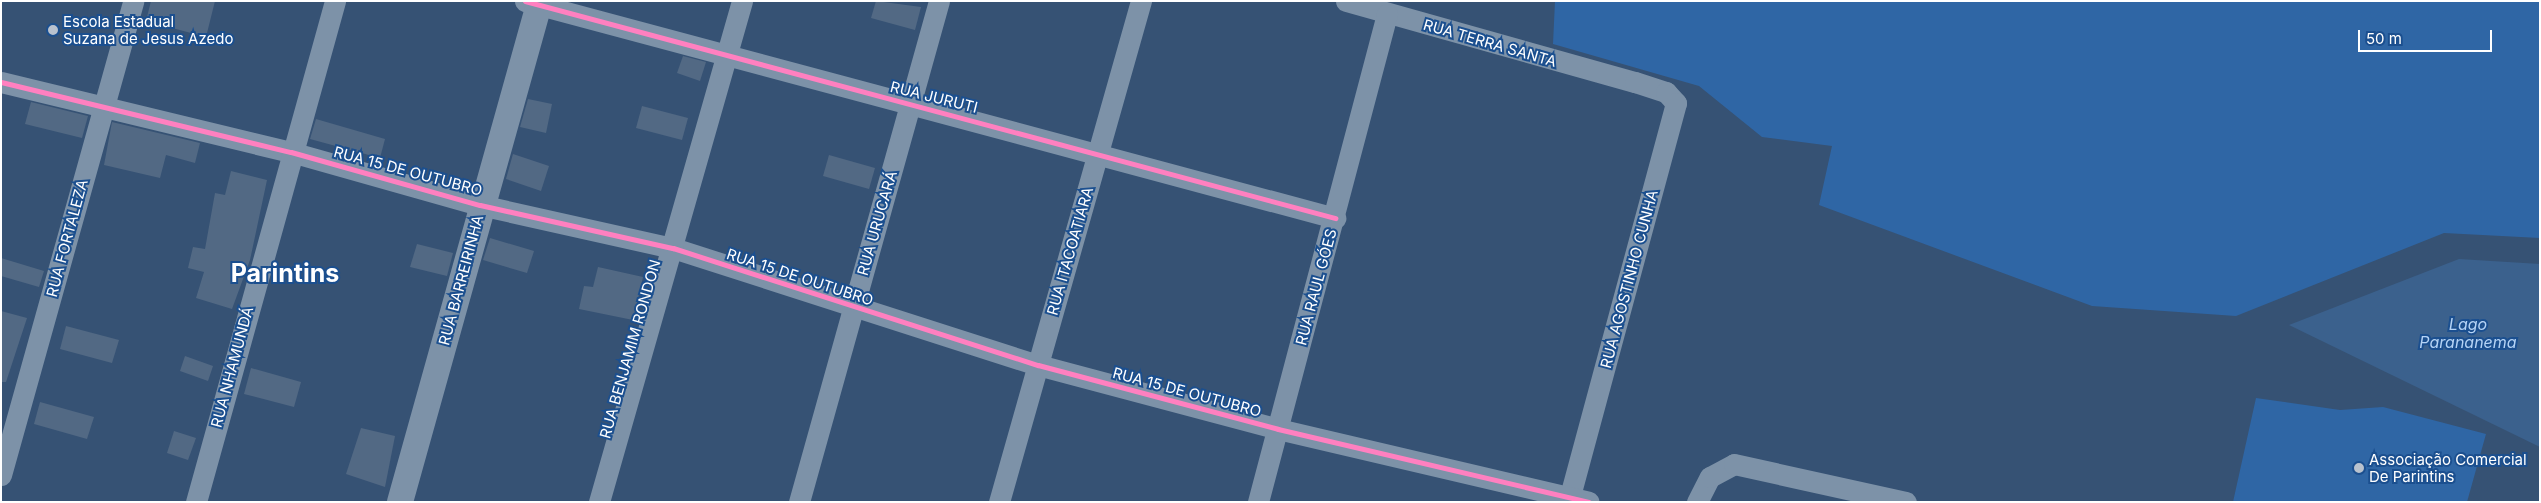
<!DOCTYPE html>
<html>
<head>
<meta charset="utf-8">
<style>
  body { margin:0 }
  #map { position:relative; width:2541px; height:503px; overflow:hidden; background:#365274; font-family:Inter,sans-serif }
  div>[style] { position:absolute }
  .green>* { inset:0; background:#2f66a5 }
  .water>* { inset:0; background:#3b618d }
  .building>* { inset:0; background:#526984 }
  .minor>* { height:21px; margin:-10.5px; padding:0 10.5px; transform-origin:10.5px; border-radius:10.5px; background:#7d92a8 }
  .tertiary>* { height:26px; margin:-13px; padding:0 13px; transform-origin:13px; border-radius:13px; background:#7d92a8 }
  .cycleway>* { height:5px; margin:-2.5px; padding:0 2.5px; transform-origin:2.5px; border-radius:2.5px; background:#ff80c0 }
  .dots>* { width:14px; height:14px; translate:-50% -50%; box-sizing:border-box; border:2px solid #1b4f8f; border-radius:50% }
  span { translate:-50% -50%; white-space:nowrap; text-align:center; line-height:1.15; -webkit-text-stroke:4px #1b4f8f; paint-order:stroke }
  .poi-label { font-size:15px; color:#fff }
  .left { translate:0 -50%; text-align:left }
  .street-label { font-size:15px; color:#fff }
  .water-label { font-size:16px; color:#b5d3f5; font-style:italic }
  .town-label { font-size:25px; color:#fff; font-weight:700 }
  .frame { position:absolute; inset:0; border:2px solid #fff; pointer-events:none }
  .scale { position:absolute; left:2358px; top:30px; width:134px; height:22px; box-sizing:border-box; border:2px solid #fff; border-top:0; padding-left:6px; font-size:15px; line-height:18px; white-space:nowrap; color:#fff; -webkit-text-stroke:4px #1b4f8f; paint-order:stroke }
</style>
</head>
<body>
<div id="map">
  <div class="green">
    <div style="clip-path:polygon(1555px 1px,2540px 1px,2540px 238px,2444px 233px,2236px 316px,2092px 306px,1819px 205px,1832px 146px,1762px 137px,1699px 86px,1553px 44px)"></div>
    <div style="clip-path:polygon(2256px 398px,2340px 410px,2383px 407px,2486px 434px,2467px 502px,2233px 502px)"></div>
  </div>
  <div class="water">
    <div style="clip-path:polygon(2459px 259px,2540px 264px,2540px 447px,2289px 325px)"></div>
  </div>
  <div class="building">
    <div style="clip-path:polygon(151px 1px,215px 1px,206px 37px,146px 21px)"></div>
    <div style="clip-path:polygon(876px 1px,921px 7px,915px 30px,871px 18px)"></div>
    <div style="clip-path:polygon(683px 56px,706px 62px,700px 81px,677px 73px)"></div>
    <div style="clip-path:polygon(528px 99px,552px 104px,546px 133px,520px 127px)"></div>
    <div style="clip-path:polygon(31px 102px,88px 116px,82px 138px,25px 124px)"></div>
    <div style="clip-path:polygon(642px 106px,688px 118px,682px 140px,636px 128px)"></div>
    <div style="clip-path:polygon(316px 119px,385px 139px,380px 158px,310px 139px)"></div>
    <div style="clip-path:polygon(112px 122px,200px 143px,195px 163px,166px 155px,160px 178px,104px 165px)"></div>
    <div style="clip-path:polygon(513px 154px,549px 166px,541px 191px,506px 179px)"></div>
    <div style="clip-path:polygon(829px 155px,875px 168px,869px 189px,823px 176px)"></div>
    <div style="clip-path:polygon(231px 171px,267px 180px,250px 260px,232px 309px,196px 298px,204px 272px,188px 268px,193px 247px,205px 249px,215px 193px,225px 195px)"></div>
    <div style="clip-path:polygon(490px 238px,534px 251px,527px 273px,483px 260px)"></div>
    <div style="clip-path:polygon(417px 244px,453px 253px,447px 276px,410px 267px)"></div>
    <div style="clip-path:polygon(1px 258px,44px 271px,39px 287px,1px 276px)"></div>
    <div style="clip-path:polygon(598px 267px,643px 277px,633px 320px,579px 309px,584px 286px,593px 287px)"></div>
    <div style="clip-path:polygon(1px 311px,27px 318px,6px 382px,1px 382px)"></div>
    <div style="clip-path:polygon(66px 326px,119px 340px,112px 363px,60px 349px)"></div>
    <div style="clip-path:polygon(185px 356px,213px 366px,208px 381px,180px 371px)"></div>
    <div style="clip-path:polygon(251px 368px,301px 382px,294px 407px,244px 394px)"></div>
    <div style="clip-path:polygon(40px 402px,94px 417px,87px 439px,34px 424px)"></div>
    <div style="clip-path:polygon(361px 428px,395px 436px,385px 487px,346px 474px)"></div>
    <div style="clip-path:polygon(174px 431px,196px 438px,188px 460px,167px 453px)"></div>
  </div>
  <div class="minor">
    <div style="left:525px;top:1px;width:839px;rotate:15deg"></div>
    <div style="left:1346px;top:1px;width:300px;rotate:15.7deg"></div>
    <div style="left:1635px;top:82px;width:33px;rotate:18deg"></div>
    <div style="left:1666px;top:92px;width:15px;rotate:48deg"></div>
    <div style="left:1676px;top:103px;width:413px;rotate:105.1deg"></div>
    <div style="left:1px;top:82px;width:298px;rotate:13.6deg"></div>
    <div style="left:291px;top:152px;width:196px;rotate:15.7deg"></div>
    <div style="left:480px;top:205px;width:198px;rotate:12.6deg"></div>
    <div style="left:673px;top:248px;width:383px;rotate:17.8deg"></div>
    <div style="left:1038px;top:365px;width:248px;rotate:14.9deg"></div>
    <div style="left:1278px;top:429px;width:319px;rotate:13.2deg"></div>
    <div style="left:1px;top:475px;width:492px;rotate:-74.4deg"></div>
    <div style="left:196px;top:502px;width:520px;rotate:-74.49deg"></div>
    <div style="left:599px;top:502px;width:521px;rotate:-74.07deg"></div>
    <div style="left:799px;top:502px;width:520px;rotate:-74.39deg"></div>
    <div style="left:999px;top:502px;width:521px;rotate:-74.18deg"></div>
    <div style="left:1258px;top:502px;width:505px;rotate:-75.19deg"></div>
    <div style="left:1697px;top:502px;width:28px;rotate:-63deg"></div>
    <div style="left:1710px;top:477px;width:27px;rotate:-28deg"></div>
    <div style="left:1734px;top:464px;width:176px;rotate:12.5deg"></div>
  </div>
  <div class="tertiary">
    <div style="left:400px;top:502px;width:520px;rotate:-74.39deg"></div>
  </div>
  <div class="cycleway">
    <div style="left:525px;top:1px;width:839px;rotate:15deg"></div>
    <div style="left:1px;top:82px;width:298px;rotate:13.6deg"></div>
    <div style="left:291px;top:152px;width:196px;rotate:15.7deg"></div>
    <div style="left:480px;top:205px;width:198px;rotate:12.6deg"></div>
    <div style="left:673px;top:248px;width:383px;rotate:17.8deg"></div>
    <div style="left:1038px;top:365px;width:248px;rotate:14.9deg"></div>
    <div style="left:1278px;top:429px;width:319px;rotate:13.2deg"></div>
  </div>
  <div class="dots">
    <div style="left:53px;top:30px;background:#b9c2ce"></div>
    <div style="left:2359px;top:468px;background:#b9c2ce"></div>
  </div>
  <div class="poi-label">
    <span class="left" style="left:63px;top:30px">Escola Estadual<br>Suzana de Jesus Azedo</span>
    <span class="left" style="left:2369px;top:468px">Associação Comercial<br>De Parintins</span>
  </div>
  <div class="street-label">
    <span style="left:1490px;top:43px;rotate:16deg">RUA TERRA SANTA</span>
    <span style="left:934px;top:97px;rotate:14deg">RUA JURUTI</span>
    <span style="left:408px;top:171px;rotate:15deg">RUA 15 DE OUTUBRO</span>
    <span style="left:877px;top:223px;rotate:-74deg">RUA URUCARÁ</span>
    <span style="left:67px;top:238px;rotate:-75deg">RUA FORTALEZA</span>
    <span style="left:1070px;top:251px;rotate:-74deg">RUA ITACOATIARA</span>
    <span style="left:800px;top:277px;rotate:18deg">RUA 15 DE OUTUBRO</span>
    <span style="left:1629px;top:279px;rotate:-75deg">RUA AGOSTINHO CUNHA</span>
    <span style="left:461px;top:280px;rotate:-75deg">RUA BARREIRINHA</span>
    <span style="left:1316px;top:287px;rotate:-75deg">RUA RAUL GÓES</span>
    <span style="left:630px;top:349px;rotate:-74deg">RUA BENJAMIM RONDON</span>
    <span style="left:232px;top:367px;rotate:-75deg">RUA NHAMUNDÁ</span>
    <span style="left:1187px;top:392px;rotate:15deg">RUA 15 DE OUTUBRO</span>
  </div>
  <div class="water-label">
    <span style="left:2468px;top:333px">Lago<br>Parananema</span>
  </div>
  <div class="town-label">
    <span style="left:285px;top:273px">Parintins</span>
  </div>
  <div class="frame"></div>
  <div class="scale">50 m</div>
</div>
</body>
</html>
